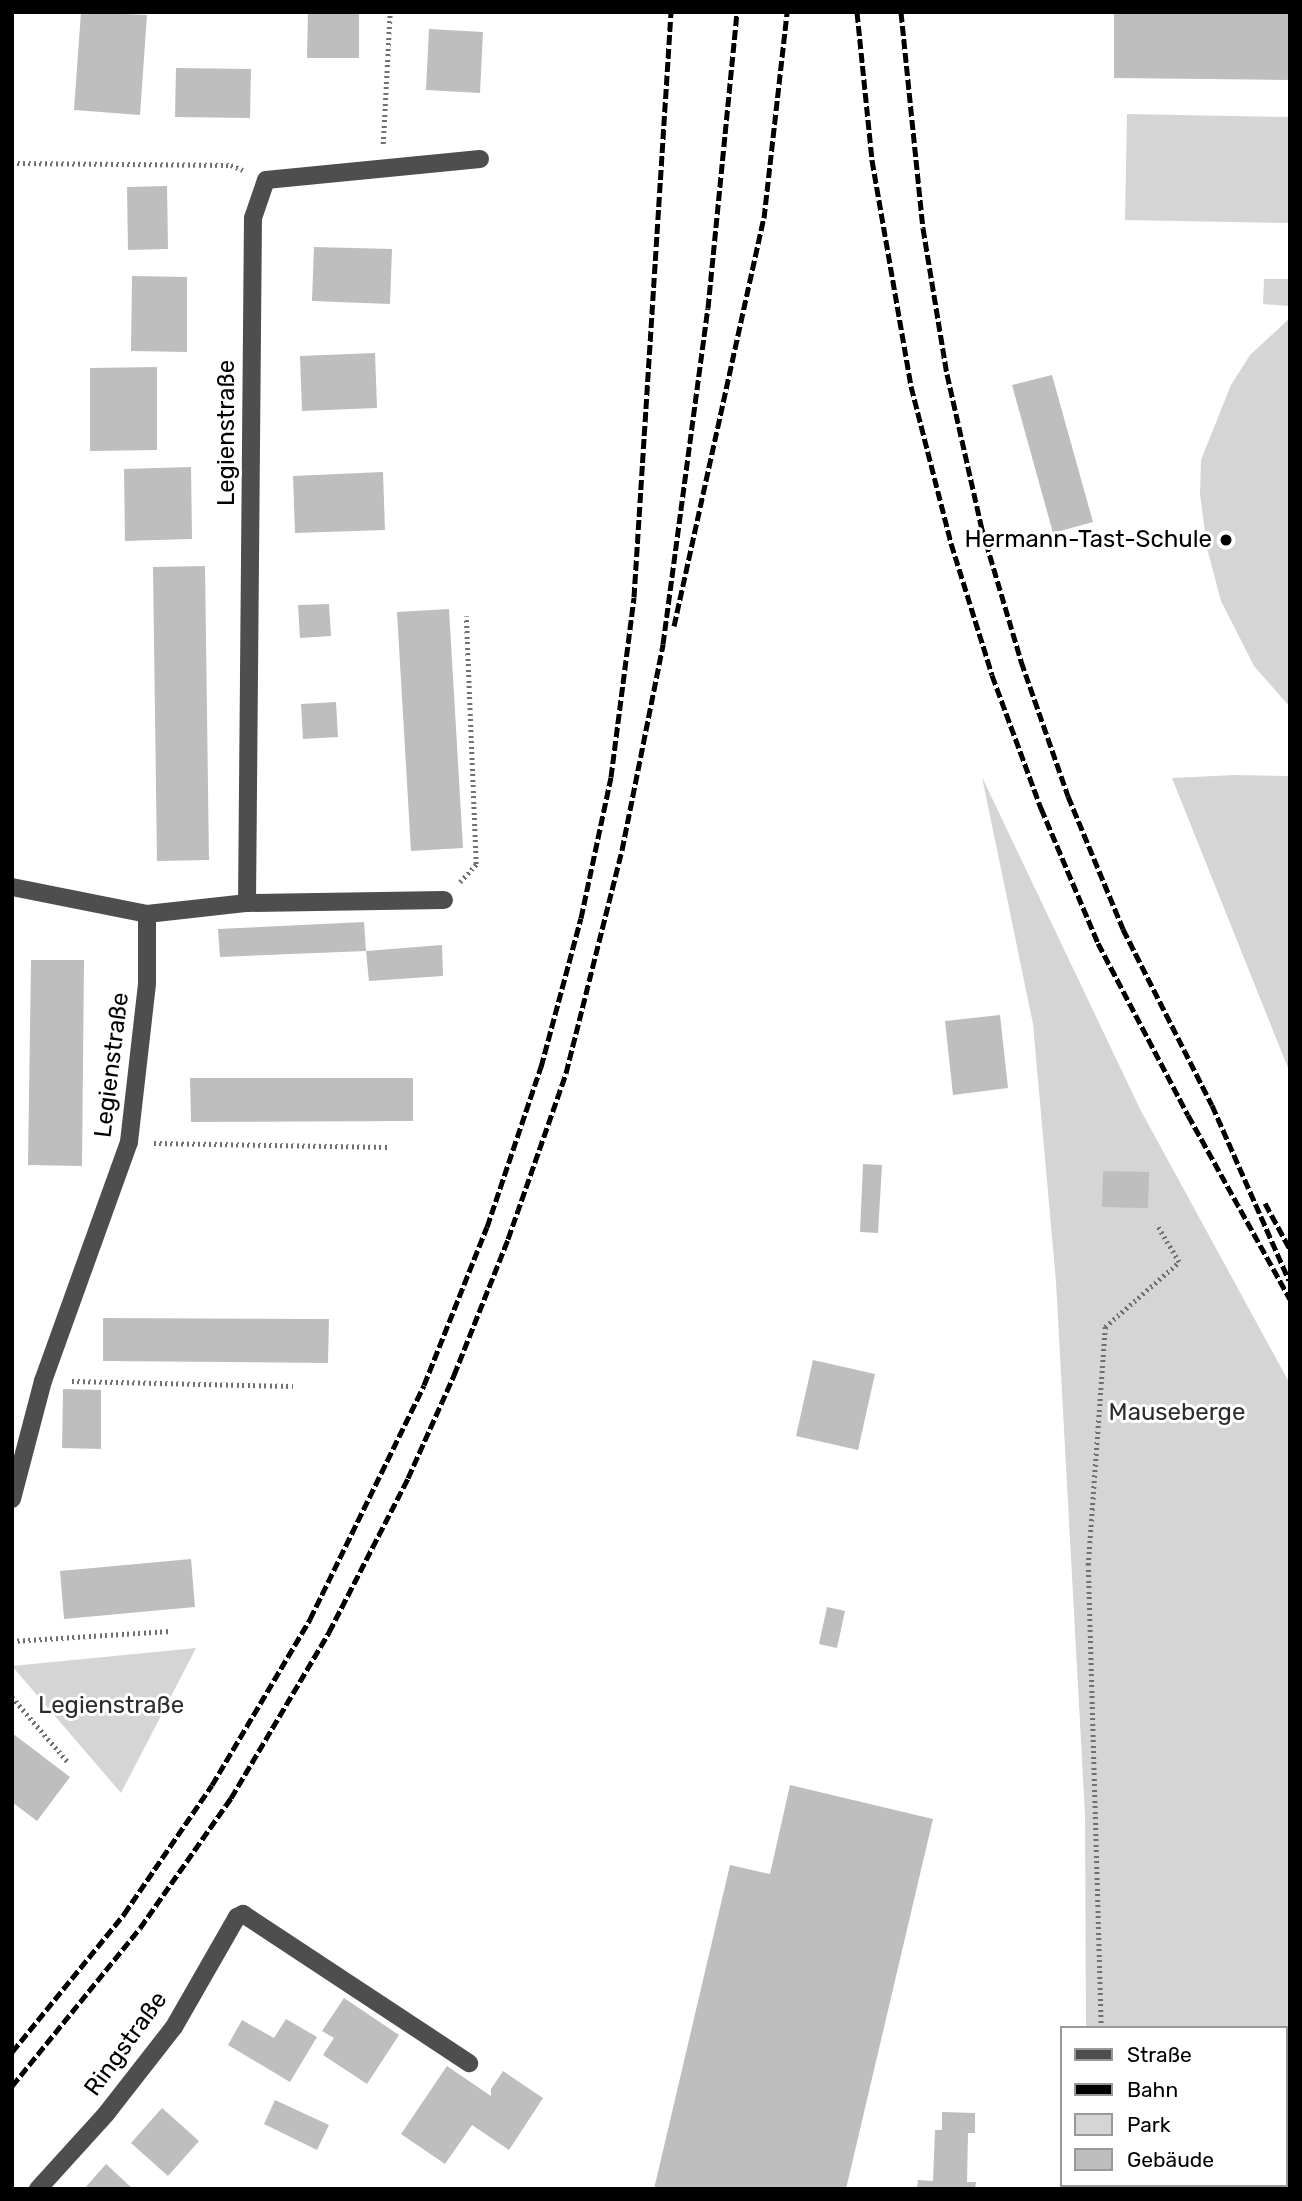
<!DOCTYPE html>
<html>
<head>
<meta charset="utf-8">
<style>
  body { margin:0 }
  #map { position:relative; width:1302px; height:2201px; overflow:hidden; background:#fff; font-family:Rubik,sans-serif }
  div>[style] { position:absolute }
  .green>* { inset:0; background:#d5d5d5 }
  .building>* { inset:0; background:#bebebe }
  .path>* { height:4.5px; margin-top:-2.25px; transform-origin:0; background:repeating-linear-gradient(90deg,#707070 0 2px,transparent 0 5.5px) }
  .minor>* { height:18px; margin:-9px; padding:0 9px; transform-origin:9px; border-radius:9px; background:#4e4e4e }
  .rail>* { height:5px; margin-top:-2.5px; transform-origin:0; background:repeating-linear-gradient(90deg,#000 0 10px,transparent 0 13.5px) }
  .dots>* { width:19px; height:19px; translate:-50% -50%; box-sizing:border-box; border:4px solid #fff; border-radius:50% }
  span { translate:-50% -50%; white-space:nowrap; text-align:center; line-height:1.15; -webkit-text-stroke:6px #fff; paint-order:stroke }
  .street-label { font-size:24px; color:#000 }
  .poi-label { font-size:24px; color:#000 }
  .right { translate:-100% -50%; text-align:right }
  .park-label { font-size:24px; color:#2c2c2c }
  .frame { position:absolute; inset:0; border:14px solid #000; pointer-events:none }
  .legend { position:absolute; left:1060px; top:2026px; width:228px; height:161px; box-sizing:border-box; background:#fff; border:2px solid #999; margin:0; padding:9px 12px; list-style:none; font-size:21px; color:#000 }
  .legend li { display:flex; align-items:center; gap:14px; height:35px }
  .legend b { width:35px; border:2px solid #999 }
</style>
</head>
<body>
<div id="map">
  <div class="green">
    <div style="clip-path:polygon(1127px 114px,1290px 117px,1290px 223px,1125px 220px)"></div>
    <div style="clip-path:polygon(1264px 279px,1290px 279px,1290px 306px,1263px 304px)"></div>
    <div style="clip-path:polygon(1290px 318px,1290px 707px,1254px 666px,1221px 601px,1207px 548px,1200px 494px,1201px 460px,1231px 385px,1250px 355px)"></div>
    <div style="clip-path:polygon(1235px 775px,1290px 776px,1290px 1073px,1172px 778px)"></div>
    <div style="clip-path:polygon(982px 777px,1140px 1109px,1290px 1384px,1290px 2189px,1086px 2189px,1086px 2185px,1286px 2185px,1286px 2028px,1086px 2028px,1085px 1815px,1056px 1282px,1033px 1024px)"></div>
    <div style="clip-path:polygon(196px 1648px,121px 1793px,12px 1666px)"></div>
  </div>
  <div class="building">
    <div style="clip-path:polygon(81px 12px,147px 15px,140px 115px,74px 110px)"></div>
    <div style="clip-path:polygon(308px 12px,359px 12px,359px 58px,307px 58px)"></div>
    <div style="clip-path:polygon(1114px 12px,1290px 12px,1290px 80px,1114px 78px)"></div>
    <div style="clip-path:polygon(429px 29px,483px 32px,480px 93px,426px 90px)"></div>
    <div style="clip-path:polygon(176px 68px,251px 69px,250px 118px,175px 117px)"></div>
    <div style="clip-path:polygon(167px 186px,168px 249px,128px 250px,127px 187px)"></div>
    <div style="clip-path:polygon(314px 247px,392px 249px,390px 304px,312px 301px)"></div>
    <div style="clip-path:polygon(132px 276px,187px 277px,187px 352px,131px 351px)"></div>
    <div style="clip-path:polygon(375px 353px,377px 408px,302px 411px,300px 356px)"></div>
    <div style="clip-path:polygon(157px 367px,157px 450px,90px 451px,90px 368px)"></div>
    <div style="clip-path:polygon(1052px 375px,1093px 522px,1053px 533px,1012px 385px)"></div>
    <div style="clip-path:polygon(191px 467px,192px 539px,125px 541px,124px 469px)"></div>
    <div style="clip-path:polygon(383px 472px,385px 530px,295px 533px,293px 476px)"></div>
    <div style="clip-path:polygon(205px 566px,209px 860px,157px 861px,153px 567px)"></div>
    <div style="clip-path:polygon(329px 604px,331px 636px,300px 638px,298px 605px)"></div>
    <div style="clip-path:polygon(449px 609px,463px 848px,411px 851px,397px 612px)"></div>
    <div style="clip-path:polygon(336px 702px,338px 737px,303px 739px,301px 704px)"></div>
    <div style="clip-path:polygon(364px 922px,366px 951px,220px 957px,218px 929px)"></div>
    <div style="clip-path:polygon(442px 945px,443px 976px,369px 981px,366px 951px)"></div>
    <div style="clip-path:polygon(31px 960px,84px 960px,82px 1166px,28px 1165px)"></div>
    <div style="clip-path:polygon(1000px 1015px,1008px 1088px,953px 1095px,945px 1021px)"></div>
    <div style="clip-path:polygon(190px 1078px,413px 1078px,413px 1121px,191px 1122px)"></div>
    <div style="clip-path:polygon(863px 1164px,882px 1165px,878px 1233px,860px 1232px)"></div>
    <div style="clip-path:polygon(1103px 1171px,1149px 1172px,1148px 1208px,1102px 1207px)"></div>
    <div style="clip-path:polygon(103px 1318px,329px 1319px,328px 1363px,103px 1361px)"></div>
    <div style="clip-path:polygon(813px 1360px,875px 1374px,858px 1450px,796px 1436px)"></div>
    <div style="clip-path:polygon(63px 1389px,101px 1390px,101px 1449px,62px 1448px)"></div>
    <div style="clip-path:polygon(191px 1559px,195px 1607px,64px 1619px,60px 1571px)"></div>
    <div style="clip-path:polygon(827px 1607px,845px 1611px,837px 1648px,819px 1644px)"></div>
    <div style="clip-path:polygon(12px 1733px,70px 1777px,37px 1821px,12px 1802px)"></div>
    <div style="clip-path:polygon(790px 1785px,933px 1819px,846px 2189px,654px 2189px,730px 1865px,770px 1874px)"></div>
    <div style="clip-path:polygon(344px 1998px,399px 2035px,367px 2084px,323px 2055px,334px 2038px,322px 2031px)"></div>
    <div style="clip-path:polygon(286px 2019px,317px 2037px,290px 2082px,228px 2045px,242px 2020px,274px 2038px)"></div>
    <div style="clip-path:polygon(447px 2066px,491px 2096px,491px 2089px,503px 2071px,543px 2098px,509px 2150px,472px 2125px,445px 2164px,401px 2134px)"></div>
    <div style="clip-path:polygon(275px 2100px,329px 2125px,317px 2150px,264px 2124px)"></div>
    <div style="clip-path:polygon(162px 2108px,199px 2141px,168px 2176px,131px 2143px)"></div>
    <div style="clip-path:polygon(942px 2112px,975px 2113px,975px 2133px,968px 2133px,967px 2182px,976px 2182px,975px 2189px,917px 2189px,918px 2180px,933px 2181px,935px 2130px,942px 2130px)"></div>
    <div style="clip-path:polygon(106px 2164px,133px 2189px,84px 2189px)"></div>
  </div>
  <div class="path">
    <div style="left:383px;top:144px;width:132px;rotate:-87deg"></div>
    <div style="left:12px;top:163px;width:219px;rotate:0.5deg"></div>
    <div style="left:231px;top:165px;width:13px;rotate:23deg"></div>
    <div style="left:460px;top:882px;width:24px;rotate:-48deg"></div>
    <div style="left:476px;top:864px;width:248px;rotate:-92.3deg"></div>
    <div style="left:154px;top:1143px;width:236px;rotate:1deg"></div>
    <div style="left:72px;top:1381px;width:221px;rotate:1.3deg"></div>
    <div style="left:12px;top:1641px;width:158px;rotate:-3.6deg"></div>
    <div style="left:12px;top:1697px;width:87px;rotate:49.2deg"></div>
    <div style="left:1101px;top:2028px;width:463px;rotate:-91.6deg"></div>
    <div style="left:1088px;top:1565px;width:239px;rotate:-85.9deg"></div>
    <div style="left:1105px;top:1327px;width:98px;rotate:-41.3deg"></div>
    <div style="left:1179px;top:1262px;width:44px;rotate:-121.2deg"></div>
    <div style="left:1286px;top:2108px;width:4px;rotate:27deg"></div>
    <div style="left:1108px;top:2185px;width:4px;rotate:90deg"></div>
  </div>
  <div class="minor">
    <div style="left:12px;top:887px;width:138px;rotate:11.3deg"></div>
    <div style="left:147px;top:914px;width:101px;rotate:-6.3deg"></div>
    <div style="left:247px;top:903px;width:197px;rotate:-0.9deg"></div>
    <div style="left:247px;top:903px;width:685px;rotate:-89.5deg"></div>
    <div style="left:253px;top:218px;width:40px;rotate:-71.1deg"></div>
    <div style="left:266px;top:180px;width:215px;rotate:-5.6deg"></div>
    <div style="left:12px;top:1499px;width:122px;rotate:-75.3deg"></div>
    <div style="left:43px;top:1381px;width:254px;rotate:-70.2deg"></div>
    <div style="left:129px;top:1142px;width:160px;rotate:-83.5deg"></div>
    <div style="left:147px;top:983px;width:69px;rotate:-90deg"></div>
    <div style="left:38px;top:2189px;width:101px;rotate:-47.8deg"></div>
    <div style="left:106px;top:2114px;width:110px;rotate:-52deg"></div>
    <div style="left:174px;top:2027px;width:127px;rotate:-60.2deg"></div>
    <div style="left:237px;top:1917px;width:7px;rotate:-27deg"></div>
    <div style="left:243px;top:1914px;width:271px;rotate:33.4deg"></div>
  </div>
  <div class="rail">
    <div style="left:857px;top:12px;width:149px;rotate:84.2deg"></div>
    <div style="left:872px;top:160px;width:229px;rotate:80.2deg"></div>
    <div style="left:911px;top:386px;width:162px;rotate:75.7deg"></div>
    <div style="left:951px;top:543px;width:138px;rotate:72.7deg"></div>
    <div style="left:992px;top:675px;width:142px;rotate:69.8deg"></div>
    <div style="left:1041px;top:808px;width:147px;rotate:67.1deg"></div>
    <div style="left:1098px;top:943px;width:194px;rotate:62.4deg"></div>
    <div style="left:1188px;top:1115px;width:210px;rotate:61deg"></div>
    <div style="left:901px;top:12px;width:217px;rotate:84.2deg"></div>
    <div style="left:923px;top:228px;width:148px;rotate:80.7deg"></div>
    <div style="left:947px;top:374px;width:159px;rotate:77.3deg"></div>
    <div style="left:982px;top:529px;width:138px;rotate:73.5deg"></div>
    <div style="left:1021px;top:661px;width:143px;rotate:70.8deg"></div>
    <div style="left:1068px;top:796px;width:144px;rotate:67.5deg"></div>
    <div style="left:1123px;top:929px;width:197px;rotate:63.2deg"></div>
    <div style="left:1212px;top:1105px;width:191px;rotate:66.3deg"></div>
    <div style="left:674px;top:626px;width:418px;rotate:-77.6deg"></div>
    <div style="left:764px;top:218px;width:207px;rotate:-83.6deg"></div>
    <div style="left:1265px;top:1203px;width:52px;rotate:61.5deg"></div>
    <div style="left:12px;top:2052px;width:178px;rotate:-50.9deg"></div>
    <div style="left:124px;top:1914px;width:156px;rotate:-55.7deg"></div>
    <div style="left:212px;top:1785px;width:193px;rotate:-59.4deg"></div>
    <div style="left:310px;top:1619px;width:260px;rotate:-64deg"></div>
    <div style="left:424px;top:1385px;width:170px;rotate:-68.3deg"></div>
    <div style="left:487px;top:1227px;width:169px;rotate:-71.4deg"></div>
    <div style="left:541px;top:1067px;width:154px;rotate:-75deg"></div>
    <div style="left:581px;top:918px;width:144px;rotate:-78deg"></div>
    <div style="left:611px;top:777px;width:181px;rotate:-82.7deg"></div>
    <div style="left:634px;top:597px;width:586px;rotate:-86.38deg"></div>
    <div style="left:12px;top:2086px;width:203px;rotate:-51deg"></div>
    <div style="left:140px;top:1928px;width:159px;rotate:-55deg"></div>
    <div style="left:231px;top:1798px;width:193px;rotate:-59.4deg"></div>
    <div style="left:329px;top:1632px;width:173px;rotate:-62.8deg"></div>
    <div style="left:408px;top:1478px;width:113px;rotate:-65.9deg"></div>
    <div style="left:454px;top:1375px;width:146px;rotate:-68.3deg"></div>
    <div style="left:508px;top:1239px;width:176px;rotate:-70.7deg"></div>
    <div style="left:566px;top:1073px;width:230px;rotate:-75.9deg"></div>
    <div style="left:622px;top:850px;width:210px;rotate:-78.7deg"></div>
    <div style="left:663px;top:644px;width:339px;rotate:-82.4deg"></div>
    <div style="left:708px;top:308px;width:297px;rotate:-84.4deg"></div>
  </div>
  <div class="dots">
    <div style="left:1226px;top:540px;background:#000"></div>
  </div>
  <div class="street-label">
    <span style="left:227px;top:433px;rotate:-90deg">Legienstraße</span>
    <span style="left:112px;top:1065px;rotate:-83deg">Legienstraße</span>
    <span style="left:126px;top:2044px;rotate:-54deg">Ringstraße</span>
  </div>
  <div class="poi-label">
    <span class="right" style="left:1212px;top:540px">Hermann-Tast-Schule</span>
  </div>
  <div class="park-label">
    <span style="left:1177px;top:1413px">Mauseberge</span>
    <span style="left:111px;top:1706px">Legienstraße</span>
  </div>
  <div class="frame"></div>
  <ul class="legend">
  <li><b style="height:9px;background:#4e4e4e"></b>Straße</li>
  <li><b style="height:9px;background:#000"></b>Bahn</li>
  <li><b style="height:19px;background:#d5d5d5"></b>Park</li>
  <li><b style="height:19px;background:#bebebe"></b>Gebäude</li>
  </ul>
</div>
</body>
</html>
